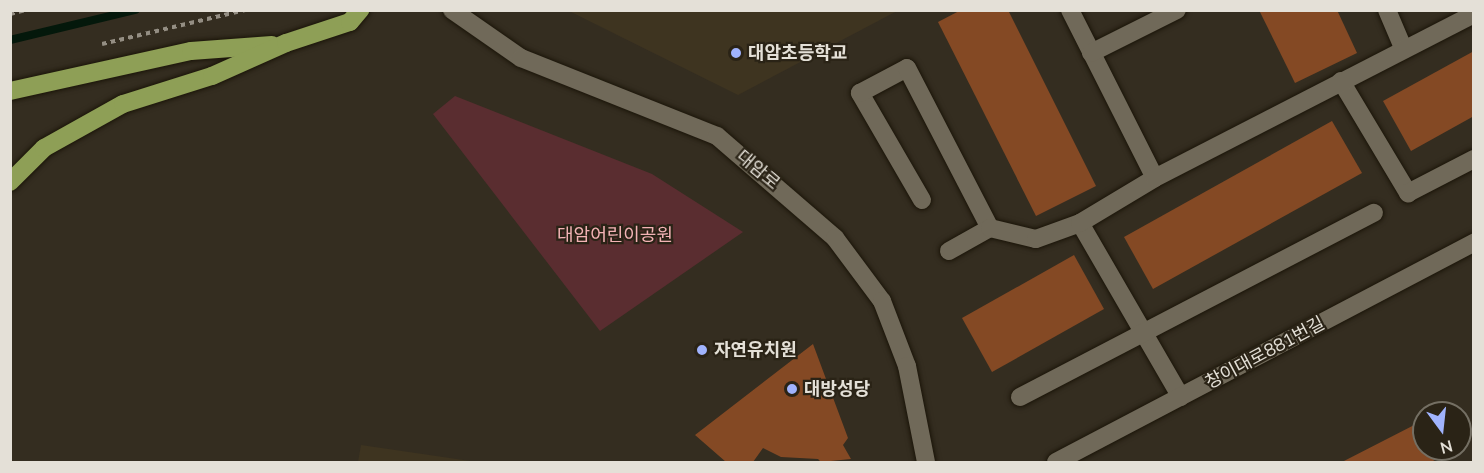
<!DOCTYPE html>
<html>
<head>
<meta charset="utf-8">
<style>
  body { margin:0 }
  #map { position:relative; width:1484px; height:473px; overflow:hidden; background:#342d20; font-family:"Nunito Sans","Noto Sans KR",sans-serif }
  div>[style] { position:absolute }
  .built>* { inset:0; background:#3e3420 }
  .green>* { inset:0; background:#5a2d30 }
  .stream>* { height:8px; margin:-4px; padding:0 4px; transform-origin:4px; border-radius:4px; background:#04180b }
  .building>* { inset:0; background:#844924 }
  .path>* { height:4px; margin-top:-2px; transform-origin:0; background:repeating-linear-gradient(90deg,#948e83 0 4.5px,transparent 0 9px) }
  .roads { filter:drop-shadow(0 0 2px #1b1509) drop-shadow(0 0 2px #1b1509) }
  .minor>* { height:18px; margin:-9px; padding:0 9px; transform-origin:9px; border-radius:9px; background:#706959 }
  .highway>* { height:18px; margin:-9px; padding:0 9px; transform-origin:9px; border-radius:9px; background:#8e9f56 }
  .dots>* { width:16px; height:16px; translate:-50% -50%; box-sizing:border-box; border:3px solid #2a2316; border-radius:50% }
  span { translate:-50% -50%; white-space:nowrap; text-align:center; line-height:1.15; -webkit-text-stroke:4.5px #2a2316; paint-order:stroke }
  .poi-label { font-size:18px; color:#e4e0d7; font-weight:700 }
  .left { translate:0 -50%; text-align:left }
  .street-label { font-size:18px; color:#e4e0d7 }
  .park-label { font-size:18px; color:#f3b3b5 }
  .frame { position:absolute; inset:0; border:12px solid #e4e0d7; pointer-events:none }
  .north { position:absolute; left:1412px; top:401px; width:60px; height:60px; box-sizing:border-box; background:#2a2316; border:2px solid #746f63; border-radius:50%; rotate:165deg; font-size:16px; font-weight:700; line-height:24px; text-align:center; color:#e4e0d7 }
  .north::after { content:''; display:block; margin:auto; width:21px; height:27px; background:#a0b3fd; clip-path:polygon(50% 0,100% 100%,50% 72%,0 100%) }
</style>
</head>
<body>
<div id="map">
  <div class="built">
    <div style="clip-path:polygon(569px 11px,897px 11px,738px 95px)"></div>
    <div style="clip-path:polygon(361px 445px,477px 462px,358px 462px)"></div>
  </div>
  <div class="green">
    <div style="clip-path:polygon(455px 96px,652px 174px,743px 232px,600px 331px,433px 114px)"></div>
  </div>
  <div class="stream">
    <div style="left:10px;top:40px;width:129px;rotate:-13.5deg"></div>
  </div>
  <div class="building">
    <div style="clip-path:polygon(961px 10px,1008px 10px,1096px 186px,1036px 216px,938px 22px)"></div>
    <div style="clip-path:polygon(1259px 10px,1337px 10px,1357px 53px,1295px 83px)"></div>
    <div style="clip-path:polygon(1474px 51px,1474px 116px,1411px 151px,1383px 101px)"></div>
    <div style="clip-path:polygon(1332px 121px,1362px 173px,1153px 289px,1124px 237px)"></div>
    <div style="clip-path:polygon(1074px 255px,1104px 309px,992px 372px,962px 318px)"></div>
    <div style="clip-path:polygon(813px 344px,848px 438px,843px 445px,851px 459px,821px 462px,818px 459px,781px 457px,763px 448px,753px 462px,726px 462px,695px 435px)"></div>
    <div style="clip-path:polygon(1424px 420px,1424px 449px,1449px 449px,1451px 452px,1431px 462px,1342px 462px)"></div>
  </div>
  <div class="path">
    <div style="left:10px;top:14px;width:16px;rotate:-14deg"></div>
    <div style="left:102px;top:44px;width:147px;rotate:-13.4deg"></div>
  </div>
  <div class="roads">
    <div class="minor">
      <div style="left:452px;top:10px;width:84px;rotate:34.8deg"></div>
      <div style="left:521px;top:58px;width:211px;rotate:21.7deg"></div>
      <div style="left:717px;top:136px;width:156px;rotate:40.8deg"></div>
      <div style="left:835px;top:238px;width:79px;rotate:53.3deg"></div>
      <div style="left:882px;top:301px;width:70px;rotate:69deg"></div>
      <div style="left:907px;top:366px;width:98px;rotate:78.8deg"></div>
      <div style="left:1070px;top:10px;width:188px;rotate:63.2deg"></div>
      <div style="left:1387px;top:10px;width:43px;rotate:67deg"></div>
      <div style="left:1091px;top:53px;width:96px;rotate:-26.6deg"></div>
      <div style="left:1341px;top:81px;width:131px;rotate:59.1deg"></div>
      <div style="left:1408px;top:193px;width:74px;rotate:-27.3deg"></div>
      <div style="left:922px;top:200px;width:124px;rotate:-120.1deg"></div>
      <div style="left:860px;top:93px;width:53px;rotate:-28deg"></div>
      <div style="left:907px;top:68px;width:180px;rotate:62.6deg"></div>
      <div style="left:1080px;top:223px;width:201px;rotate:59.9deg"></div>
      <div style="left:949px;top:251px;width:47px;rotate:-29.3deg"></div>
      <div style="left:990px;top:228px;width:47px;rotate:13.4deg"></div>
      <div style="left:1036px;top:239px;width:47px;rotate:-20deg"></div>
      <div style="left:1080px;top:223px;width:87px;rotate:-31deg"></div>
      <div style="left:1155px;top:178px;width:359px;rotate:-27.2deg"></div>
      <div style="left:1020px;top:397px;width:399px;rotate:-27.5deg"></div>
      <div style="left:1056px;top:462px;width:472px;rotate:-27.7deg"></div>
    </div>
    <div class="highway">
      <div style="left:10px;top:91px;width:185px;rotate:-12.5deg"></div>
      <div style="left:191px;top:51px;width:81px;rotate:-4.2deg"></div>
      <div style="left:10px;top:182px;width:48px;rotate:-45deg"></div>
      <div style="left:44px;top:148px;width:90px;rotate:-29.1deg"></div>
      <div style="left:123px;top:104px;width:93px;rotate:-17.5deg"></div>
      <div style="left:212px;top:76px;width:81px;rotate:-24deg"></div>
      <div style="left:286px;top:43px;width:67px;rotate:-18.2deg"></div>
      <div style="left:350px;top:22px;width:16px;rotate:-50deg"></div>
    </div>
  </div>
  <div class="dots">
    <div style="left:736px;top:53px;background:#a0b3fd"></div>
    <div style="left:702px;top:350px;background:#a0b3fd"></div>
    <div style="left:792px;top:389px;background:#a0b3fd"></div>
  </div>
  <div class="poi-label">
    <span class="left" style="left:748px;top:53px">대암초등학교</span>
    <span class="left" style="left:714px;top:350px">자연유치원</span>
    <span class="left" style="left:804px;top:389px">대방성당</span>
  </div>
  <div class="street-label">
    <span style="left:758px;top:170px;rotate:40deg">대암로</span>
    <span style="left:1265px;top:353px;rotate:-28deg">창이대로881번길</span>
  </div>
  <div class="park-label">
    <span style="left:615px;top:235px">대암어린이공원</span>
  </div>
  <div class="frame"></div>
  <div class="north">N</div>
</div>
</body>
</html>
